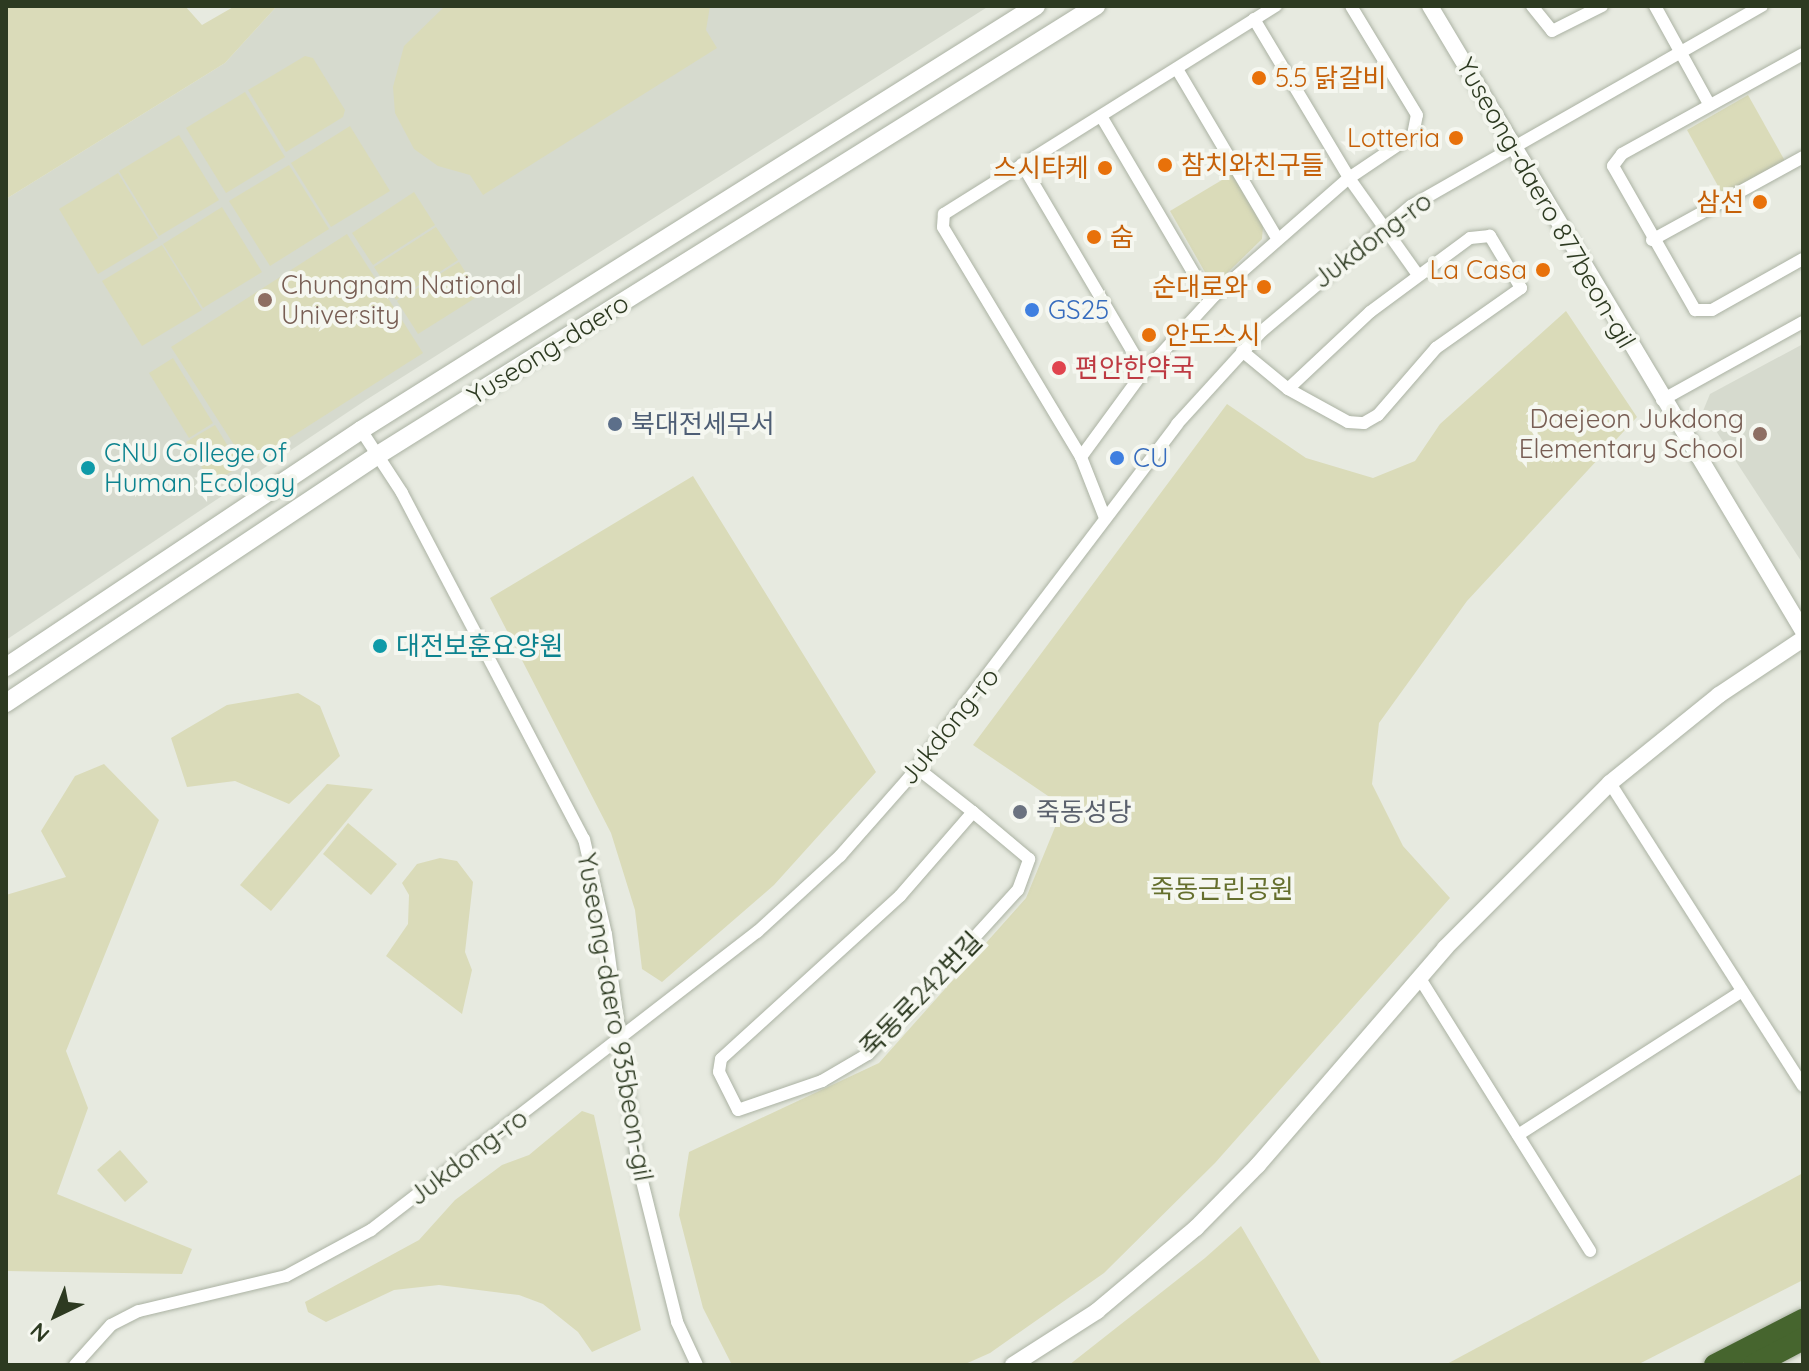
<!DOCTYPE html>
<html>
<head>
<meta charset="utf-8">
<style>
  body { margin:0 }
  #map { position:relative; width:1809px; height:1371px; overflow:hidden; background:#e7eae0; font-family:Quicksand,"Noto Sans KR",sans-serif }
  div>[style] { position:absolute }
  .built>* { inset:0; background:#d6dace }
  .green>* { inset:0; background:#dadbb9 }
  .roads { filter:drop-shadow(0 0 2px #abb2a3) drop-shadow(0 0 2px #abb2a3) }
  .minor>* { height:12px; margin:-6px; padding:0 6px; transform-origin:6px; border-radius:6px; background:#fff }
  .tertiary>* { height:16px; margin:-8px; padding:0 8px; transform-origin:8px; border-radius:8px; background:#fff }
  .secondary>* { height:18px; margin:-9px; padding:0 9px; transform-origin:9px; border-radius:9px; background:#fff }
  .motorway>* { height:22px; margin:-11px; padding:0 11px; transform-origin:11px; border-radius:11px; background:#46652e }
  .dots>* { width:22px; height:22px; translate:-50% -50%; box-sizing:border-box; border:4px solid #f5f7f0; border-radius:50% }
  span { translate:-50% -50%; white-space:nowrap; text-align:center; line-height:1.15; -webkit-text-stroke:8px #f5f7f0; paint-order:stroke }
  .food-label { font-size:26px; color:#c56008 }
  .left { translate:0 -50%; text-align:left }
  .right { translate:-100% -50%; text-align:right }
  .street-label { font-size:26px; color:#2d3a21 }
  .education-label { font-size:26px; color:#785e54 }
  .shop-label { font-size:26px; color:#366cbe }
  .health-label { font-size:26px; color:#be3a42 }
  .service-label { font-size:26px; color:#4e5e75 }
  .culture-label { font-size:26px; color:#0d838f }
  .worship-label { font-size:26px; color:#5b616d }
  .park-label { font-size:26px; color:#656f2d }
  .frame { position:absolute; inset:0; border:8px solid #2d3a21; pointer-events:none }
  .north { position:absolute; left:16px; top:1275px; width:80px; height:80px; -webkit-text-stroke:6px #f5f7f0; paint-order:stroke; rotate:223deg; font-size:22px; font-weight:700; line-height:32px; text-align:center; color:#2d3a21 }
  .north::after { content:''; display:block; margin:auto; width:28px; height:36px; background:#2d3a21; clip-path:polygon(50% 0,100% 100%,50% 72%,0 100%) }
</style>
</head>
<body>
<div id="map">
  <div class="built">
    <div style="clip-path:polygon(277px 6px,989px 6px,366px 400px,6px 640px,6px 199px,225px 63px)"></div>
    <div style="clip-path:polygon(1803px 344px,1803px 564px,1703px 411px,1710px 394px)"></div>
  </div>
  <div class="green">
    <div style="clip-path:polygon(6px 6px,185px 6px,202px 25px,235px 6px,277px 6px,225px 63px,6px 199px)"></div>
    <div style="clip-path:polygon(445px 6px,710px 6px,706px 30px,717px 48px,483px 195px,470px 175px,438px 166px,414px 149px,395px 113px,393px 87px,404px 46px)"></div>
    <div style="clip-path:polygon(305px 56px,313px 58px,345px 110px,343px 117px,286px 152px,248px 90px)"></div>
    <div style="clip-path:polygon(245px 92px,285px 157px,226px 193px,186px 128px)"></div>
    <div style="clip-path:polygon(1748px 95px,1785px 161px,1723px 195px,1687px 130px)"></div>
    <div style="clip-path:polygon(350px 126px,390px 191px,331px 227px,291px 163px)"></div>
    <div style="clip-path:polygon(179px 135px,219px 200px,159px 236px,119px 171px)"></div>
    <div style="clip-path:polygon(289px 165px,329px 229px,270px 266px,229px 201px)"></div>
    <div style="clip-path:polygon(118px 173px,158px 238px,98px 274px,59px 209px)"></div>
    <div style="clip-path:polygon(1232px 174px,1263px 227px,1262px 239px,1218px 282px,1210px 281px,1170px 211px)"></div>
    <div style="clip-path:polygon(414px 192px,435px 225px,373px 265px,352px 233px)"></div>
    <div style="clip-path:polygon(222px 207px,262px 272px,203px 308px,163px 244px)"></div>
    <div style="clip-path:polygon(436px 227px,458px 260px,396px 300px,374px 267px)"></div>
    <div style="clip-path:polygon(347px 234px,423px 353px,247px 465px,171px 347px)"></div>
    <div style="clip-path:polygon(162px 245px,202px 310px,142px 346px,102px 281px)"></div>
    <div style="clip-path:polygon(459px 262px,480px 295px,418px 334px,397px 301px)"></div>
    <div style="clip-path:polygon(1566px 311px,1637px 417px,1467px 601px,1379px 723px,1372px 784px,1403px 846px,1450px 898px,1215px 1163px,1104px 1273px,990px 1353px,963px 1365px,732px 1365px,703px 1308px,679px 1215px,689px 1152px,879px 1063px,1026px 898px,1058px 820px,1051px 798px,973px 745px,1227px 404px,1306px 458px,1373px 478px,1415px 461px,1440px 424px)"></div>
    <div style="clip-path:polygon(173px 358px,213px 423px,189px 438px,149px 373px)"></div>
    <div style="clip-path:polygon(215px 425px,240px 466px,212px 484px,186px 442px)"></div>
    <div style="clip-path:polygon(693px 476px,876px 772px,774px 885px,662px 982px,642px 969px,635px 910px,611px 833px,490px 598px)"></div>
    <div style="clip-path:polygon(298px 693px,320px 706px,340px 756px,289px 804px,235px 781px,187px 787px,171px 738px,227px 705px)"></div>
    <div style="clip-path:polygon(104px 764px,159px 820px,66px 1051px,88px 1108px,57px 1194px,192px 1249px,182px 1274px,6px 1271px,6px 895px,66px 877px,41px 831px,75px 776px)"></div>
    <div style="clip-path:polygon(327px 784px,373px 789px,271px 911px,240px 885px)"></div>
    <div style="clip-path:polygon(348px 823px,397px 864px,371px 895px,323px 854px)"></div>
    <div style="clip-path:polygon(440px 858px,457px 861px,473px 882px,465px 952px,472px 970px,462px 1014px,386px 956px,408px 924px,409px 895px,402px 883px,417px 864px)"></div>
    <div style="clip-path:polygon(582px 1111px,594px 1115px,641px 1330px,592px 1352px,578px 1332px,543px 1304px,519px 1295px,439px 1285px,394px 1290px,326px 1322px,308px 1312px,305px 1302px,419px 1240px,455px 1200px,502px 1165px,529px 1155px)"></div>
    <div style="clip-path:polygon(120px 1150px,148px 1182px,125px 1202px,97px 1170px)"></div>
    <div style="clip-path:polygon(1803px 1173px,1803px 1280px,1637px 1365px,1445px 1365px)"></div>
    <div style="clip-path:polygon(1241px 1226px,1322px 1365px,1069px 1365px,1205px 1258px)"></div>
  </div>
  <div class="roads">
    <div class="minor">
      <div style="left:1532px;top:6px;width:32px;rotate:51deg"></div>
      <div style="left:1552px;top:31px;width:56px;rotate:-26.6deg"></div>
      <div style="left:1655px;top:6px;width:112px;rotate:61.1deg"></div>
      <div style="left:1254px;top:19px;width:185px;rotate:59.1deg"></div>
      <div style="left:1349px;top:178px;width:119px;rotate:54.6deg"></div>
      <div style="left:1803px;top:54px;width:207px;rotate:151.1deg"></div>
      <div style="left:1622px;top:154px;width:15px;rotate:127deg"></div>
      <div style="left:1613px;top:166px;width:166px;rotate:60.3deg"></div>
      <div style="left:1695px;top:310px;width:17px"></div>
      <div style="left:1712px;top:310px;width:104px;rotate:-29.3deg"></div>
      <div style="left:1177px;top:69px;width:196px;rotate:59.4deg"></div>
      <div style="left:1101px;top:116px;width:187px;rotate:59.5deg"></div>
      <div style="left:1196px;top:277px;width:26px;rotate:47deg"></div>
      <div style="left:1022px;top:164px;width:240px;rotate:59.5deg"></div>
      <div style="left:1652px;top:240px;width:172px;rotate:-28.8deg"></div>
      <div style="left:1242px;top:351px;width:60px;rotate:39.6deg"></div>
      <div style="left:1288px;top:389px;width:68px;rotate:28.8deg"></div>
      <div style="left:1348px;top:422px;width:16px;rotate:4deg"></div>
      <div style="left:1364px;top:423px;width:16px;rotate:-30deg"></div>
      <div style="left:1378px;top:415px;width:89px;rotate:-49.1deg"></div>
      <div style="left:1436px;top:348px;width:104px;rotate:-35.2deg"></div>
      <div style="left:1521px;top:288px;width:61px;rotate:-120.8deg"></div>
      <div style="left:1490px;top:236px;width:20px;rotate:174deg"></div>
      <div style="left:1470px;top:238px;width:124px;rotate:143.5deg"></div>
      <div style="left:1370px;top:312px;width:112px;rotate:136.8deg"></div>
      <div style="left:1662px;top:400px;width:161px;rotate:-29deg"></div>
      <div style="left:361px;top:430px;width:75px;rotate:56.9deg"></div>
      <div style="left:402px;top:493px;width:391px;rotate:62.3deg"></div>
      <div style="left:584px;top:839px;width:98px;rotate:77deg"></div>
      <div style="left:606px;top:934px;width:229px;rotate:82.2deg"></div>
      <div style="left:637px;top:1161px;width:166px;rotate:76deg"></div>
      <div style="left:677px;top:1322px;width:47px;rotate:65.1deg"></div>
      <div style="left:1081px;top:457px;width:97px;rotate:-53.8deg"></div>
      <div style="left:1138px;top:379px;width:113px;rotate:-47.5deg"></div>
      <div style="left:1214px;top:296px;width:179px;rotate:-41.2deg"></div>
      <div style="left:1349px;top:178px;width:77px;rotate:-33.9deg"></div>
      <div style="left:1413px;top:135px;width:20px;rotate:-79deg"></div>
      <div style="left:1417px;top:115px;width:127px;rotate:-121.2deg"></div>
      <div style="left:1105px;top:518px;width:66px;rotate:-111.5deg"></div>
      <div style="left:1081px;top:457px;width:268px;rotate:-121deg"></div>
      <div style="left:943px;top:227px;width:13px;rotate:-86deg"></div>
      <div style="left:944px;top:214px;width:392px;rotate:-32.1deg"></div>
      <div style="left:917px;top:768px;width:71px;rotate:38.2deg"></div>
      <div style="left:973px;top:812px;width:111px;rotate:131deg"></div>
      <div style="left:900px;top:896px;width:242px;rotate:137.7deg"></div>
      <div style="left:721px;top:1059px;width:13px;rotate:99deg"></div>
      <div style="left:719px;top:1072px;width:42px;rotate:63.4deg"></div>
      <div style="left:738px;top:1110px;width:89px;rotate:-19deg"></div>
      <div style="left:822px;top:1081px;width:53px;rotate:-30.4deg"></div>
      <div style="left:868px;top:1054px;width:222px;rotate:-47.6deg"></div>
      <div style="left:1018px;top:890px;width:33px;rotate:-70deg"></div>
      <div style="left:1029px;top:859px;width:73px;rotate:-140deg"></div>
      <div style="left:1610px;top:783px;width:359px;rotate:57.5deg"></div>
      <div style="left:1419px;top:977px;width:323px;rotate:58deg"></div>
      <div style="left:1518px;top:1135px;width:266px;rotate:-32.7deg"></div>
      <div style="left:75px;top:1365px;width:54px;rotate:-48deg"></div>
      <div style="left:111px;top:1325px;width:31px;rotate:-27deg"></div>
      <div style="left:139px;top:1311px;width:151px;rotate:-13.4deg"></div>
      <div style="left:286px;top:1276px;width:97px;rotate:-28.4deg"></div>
      <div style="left:371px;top:1230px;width:488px;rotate:-37.7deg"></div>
      <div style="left:757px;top:932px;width:113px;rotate:-42.5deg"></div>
      <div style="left:840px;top:856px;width:103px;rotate:-48.6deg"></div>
      <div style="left:908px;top:779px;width:445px;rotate:-52.8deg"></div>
      <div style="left:1177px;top:424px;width:126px;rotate:-47.6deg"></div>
      <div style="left:1262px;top:331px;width:194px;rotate:-40deg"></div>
      <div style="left:1411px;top:206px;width:404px;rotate:-29.7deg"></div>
    </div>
    <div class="tertiary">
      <div style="left:1430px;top:6px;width:728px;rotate:59.17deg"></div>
      <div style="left:1013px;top:1365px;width:100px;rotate:-32.7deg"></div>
      <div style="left:1097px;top:1311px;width:129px;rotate:-40deg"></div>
      <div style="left:1196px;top:1228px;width:88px;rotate:-45.5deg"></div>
      <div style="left:1258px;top:1165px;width:286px;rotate:-49.2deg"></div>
      <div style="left:1445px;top:948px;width:233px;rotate:-45deg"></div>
      <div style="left:1610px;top:783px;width:140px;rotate:-38.9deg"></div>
      <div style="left:1719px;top:695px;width:101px;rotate:-33.7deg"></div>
    </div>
    <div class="secondary">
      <div style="left:6px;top:667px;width:427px;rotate:-33.7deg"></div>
      <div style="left:361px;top:430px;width:797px;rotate:-32.13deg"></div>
      <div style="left:6px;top:703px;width:447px;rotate:-33.7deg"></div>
      <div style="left:378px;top:455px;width:847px;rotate:-32.02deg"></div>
    </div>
    <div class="motorway">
      <div style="left:1715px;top:1365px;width:99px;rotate:-27.1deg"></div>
      <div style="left:1754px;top:1365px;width:55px;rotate:-28deg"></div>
    </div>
  </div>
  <div class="dots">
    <div style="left:1259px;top:78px;background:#e8710a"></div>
    <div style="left:1456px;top:138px;background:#e8710a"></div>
    <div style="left:1165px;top:165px;background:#e8710a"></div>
    <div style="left:1105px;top:168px;background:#e8710a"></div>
    <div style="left:1760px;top:202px;background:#e8710a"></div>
    <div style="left:1094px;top:237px;background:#e8710a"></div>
    <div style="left:1543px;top:270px;background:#e8710a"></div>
    <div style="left:1264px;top:287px;background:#e8710a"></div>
    <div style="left:265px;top:300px;background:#8d6e63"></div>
    <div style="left:1032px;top:310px;background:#3f7fe0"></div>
    <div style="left:1149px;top:335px;background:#e8710a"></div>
    <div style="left:1059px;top:368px;background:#e0444e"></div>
    <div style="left:615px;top:424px;background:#5c6f8a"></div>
    <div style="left:1760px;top:434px;background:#8d6e63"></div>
    <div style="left:1117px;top:458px;background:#3f7fe0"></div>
    <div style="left:88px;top:468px;background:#0f9aa8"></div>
    <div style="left:380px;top:646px;background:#0f9aa8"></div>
    <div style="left:1020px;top:812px;background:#6b7280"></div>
  </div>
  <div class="food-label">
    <span class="left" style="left:1275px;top:78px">5.5 닭갈비</span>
    <span class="right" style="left:1440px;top:138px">Lotteria</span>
    <span class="left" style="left:1181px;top:165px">참치와친구들</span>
    <span class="right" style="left:1089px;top:168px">스시타케</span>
    <span class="right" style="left:1744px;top:202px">삼선</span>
    <span class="left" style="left:1110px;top:237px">숨</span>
    <span class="right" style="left:1527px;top:270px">La Casa</span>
    <span class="right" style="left:1248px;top:287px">순대로와</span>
    <span class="left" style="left:1165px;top:335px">안도스시</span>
  </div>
  <div class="street-label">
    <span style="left:1546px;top:203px;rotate:60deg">Yuseong-daero 877beon-gil</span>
    <span style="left:1372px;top:240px;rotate:-37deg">Jukdong-ro</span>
    <span style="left:548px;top:349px;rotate:-32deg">Yuseong-daero</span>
    <span style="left:949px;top:726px;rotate:-51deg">Jukdong-ro</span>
    <span style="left:921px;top:994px;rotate:-46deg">죽동로242번길</span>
    <span style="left:615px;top:1017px;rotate:80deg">Yuseong-daero 935beon-gil</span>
    <span style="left:468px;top:1157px;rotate:-37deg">Jukdong-ro</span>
  </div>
  <div class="education-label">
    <span class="left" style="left:281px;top:300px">Chungnam National<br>University</span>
    <span class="right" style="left:1744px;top:434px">Daejeon Jukdong<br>Elementary School</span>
  </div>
  <div class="shop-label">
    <span class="left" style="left:1048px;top:310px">GS25</span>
    <span class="left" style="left:1133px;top:458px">CU</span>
  </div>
  <div class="health-label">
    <span class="left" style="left:1075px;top:368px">편안한약국</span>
  </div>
  <div class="service-label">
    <span class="left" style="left:631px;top:424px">북대전세무서</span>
  </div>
  <div class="culture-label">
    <span class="left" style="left:104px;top:468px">CNU College of<br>Human Ecology</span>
    <span class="left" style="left:396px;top:646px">대전보훈요양원</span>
  </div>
  <div class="worship-label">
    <span class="left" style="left:1036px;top:812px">죽동성당</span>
  </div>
  <div class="park-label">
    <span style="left:1222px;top:889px">죽동근린공원</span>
  </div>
  <div class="frame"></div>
  <div class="north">N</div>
</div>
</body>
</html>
